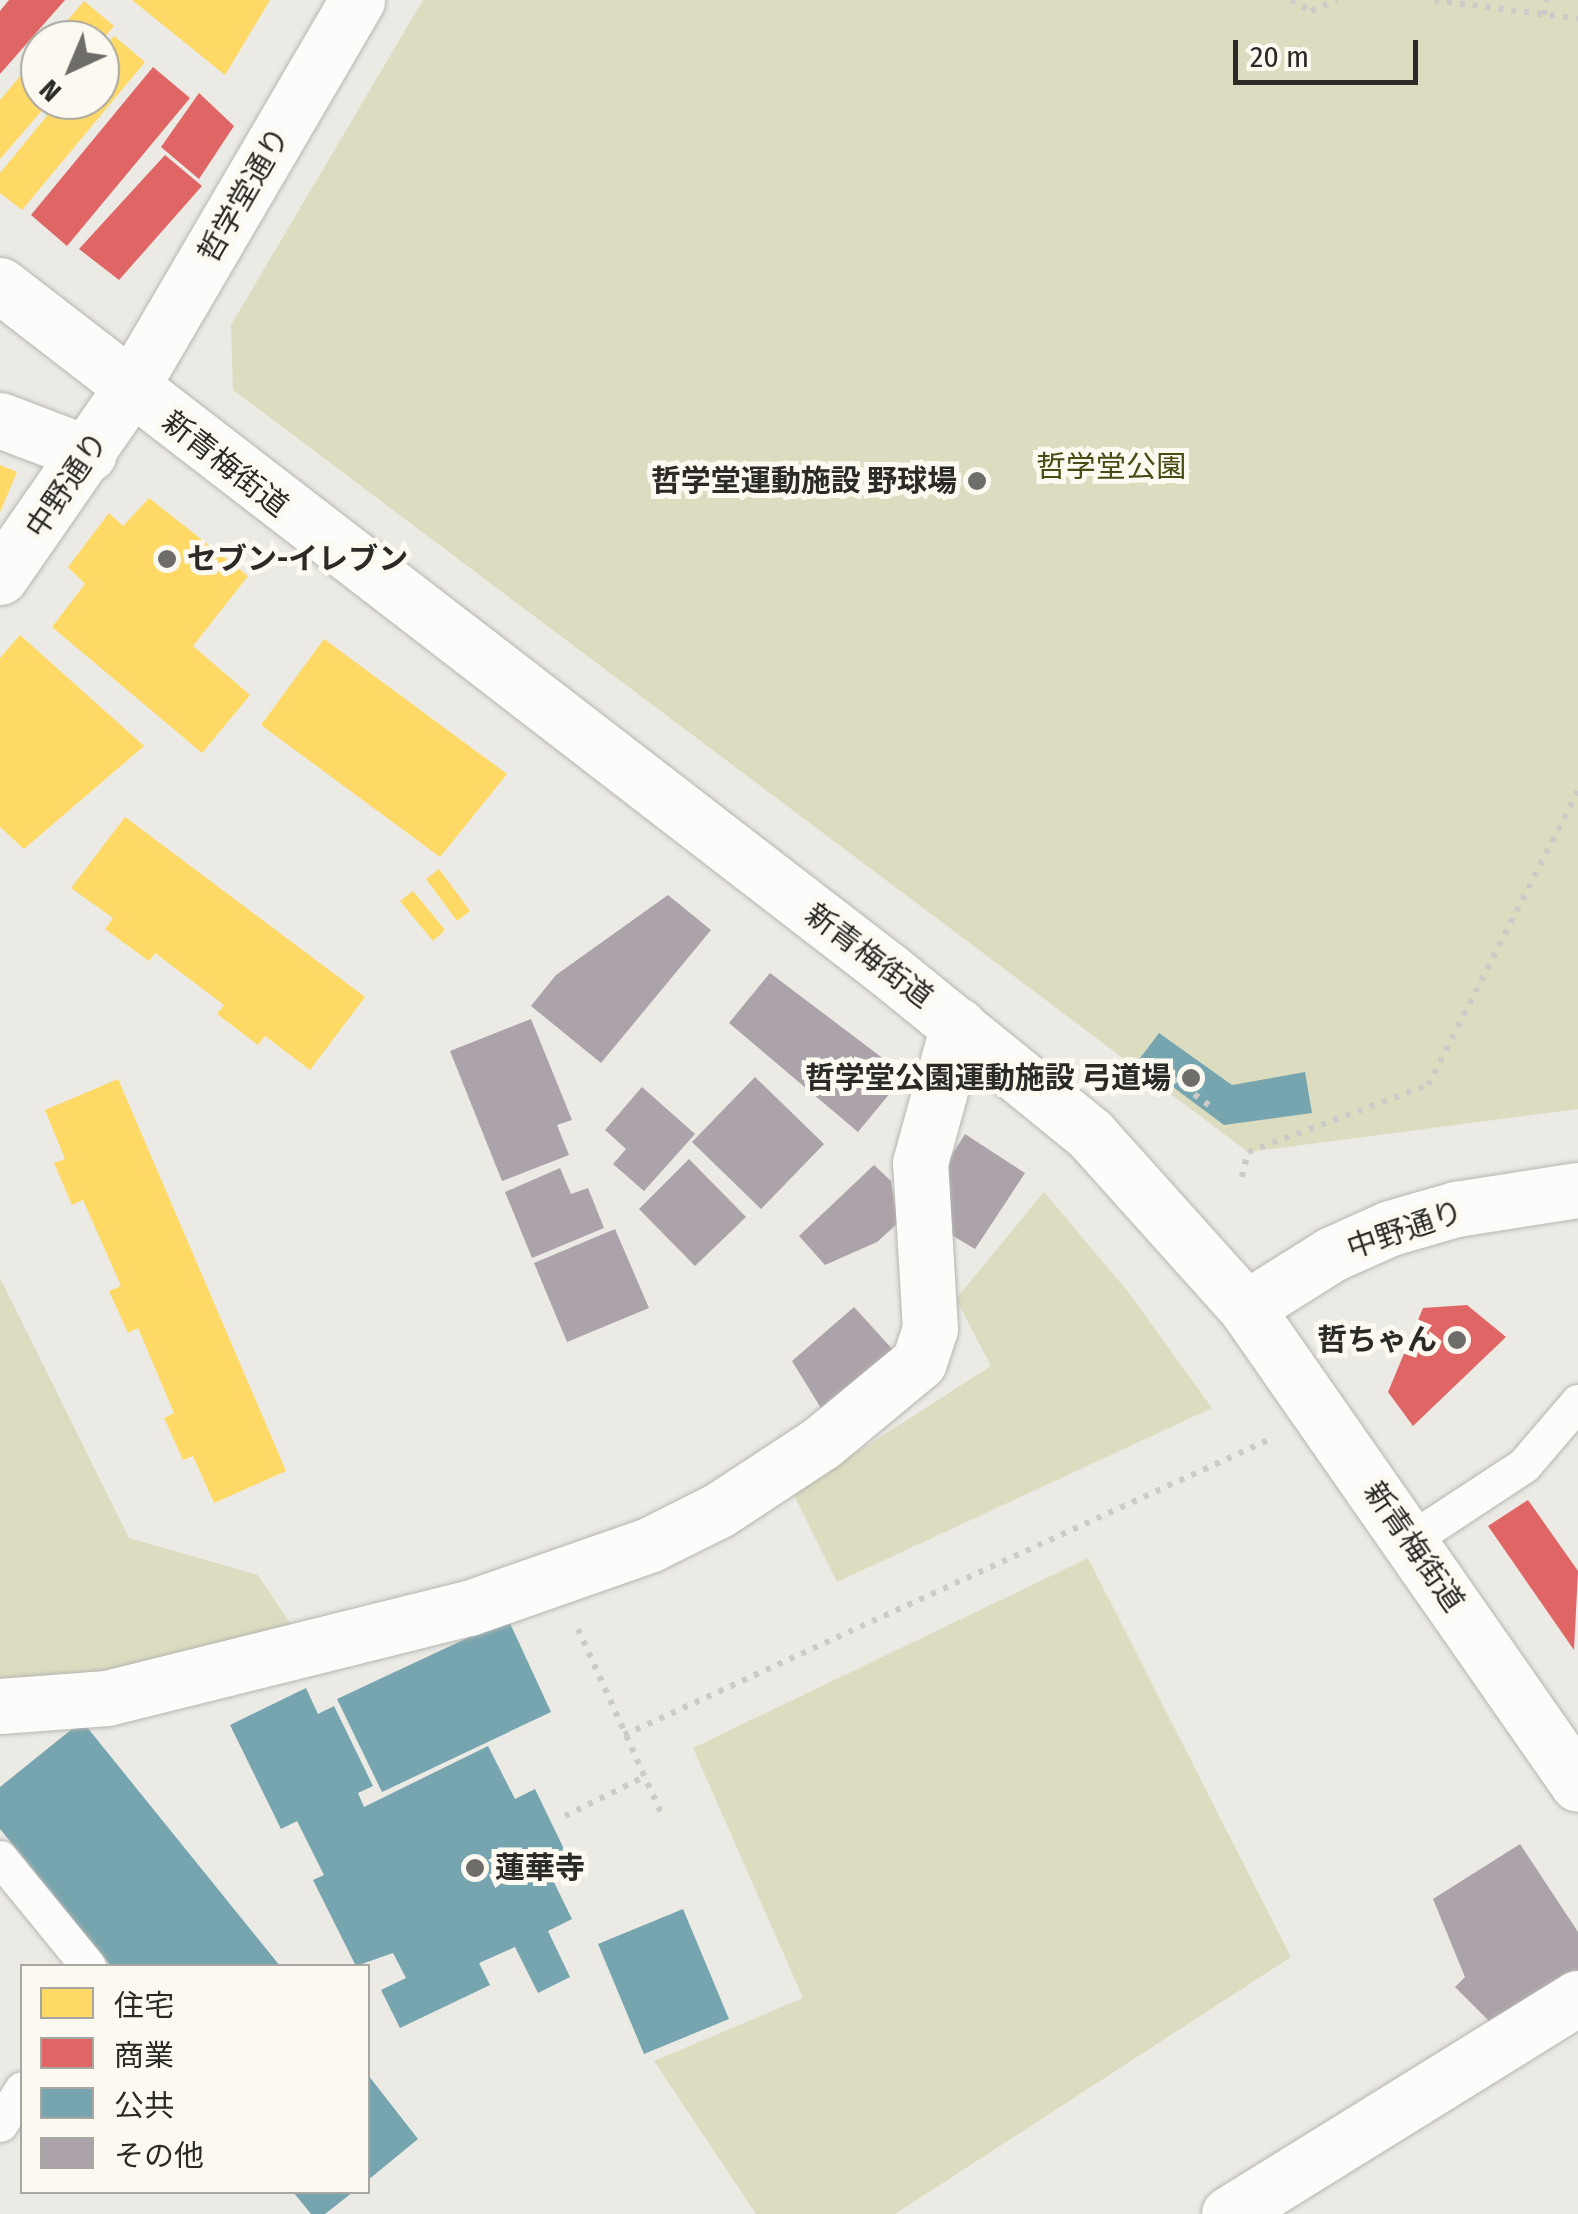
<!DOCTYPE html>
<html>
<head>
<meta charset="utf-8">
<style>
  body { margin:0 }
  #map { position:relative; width:1578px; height:2214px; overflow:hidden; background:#ebeae5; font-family:"Fira Sans Condensed","Noto Sans JP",sans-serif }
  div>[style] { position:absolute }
  .green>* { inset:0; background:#dcddc0 }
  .homes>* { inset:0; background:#ffd966 }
  .shops>* { inset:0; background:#e06666 }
  .public>* { inset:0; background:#76a5af }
  .building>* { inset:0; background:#aca2a9 }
  .path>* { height:6px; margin-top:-3px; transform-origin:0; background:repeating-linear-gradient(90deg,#cbcbc8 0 5px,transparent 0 13px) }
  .roads { filter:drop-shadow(0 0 2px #b6b5b1) drop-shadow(0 0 2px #b6b5b1) }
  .lane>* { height:35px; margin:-17.5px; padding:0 17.5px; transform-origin:17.5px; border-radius:17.5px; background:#fcfcfb }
  .street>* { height:55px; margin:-27.5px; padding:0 27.5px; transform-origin:27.5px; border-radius:27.5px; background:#fcfcfb }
  .secondary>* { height:55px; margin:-27.5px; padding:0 27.5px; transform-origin:27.5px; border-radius:27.5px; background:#fcfcfb }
  .dots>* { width:28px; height:28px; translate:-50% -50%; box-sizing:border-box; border:5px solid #fcf9f0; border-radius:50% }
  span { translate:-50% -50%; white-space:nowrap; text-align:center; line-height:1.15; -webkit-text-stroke:10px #fcf9f0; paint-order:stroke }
  .street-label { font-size:30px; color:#2b2a27 }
  .park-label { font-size:30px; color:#4a4b14 }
  .poi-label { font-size:30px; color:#2b2a27; font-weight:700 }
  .right { translate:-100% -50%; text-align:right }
  .left { translate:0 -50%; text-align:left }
  .legend { position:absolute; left:20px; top:1964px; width:350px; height:230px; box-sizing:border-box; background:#fcf9f0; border:2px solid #a8a6a0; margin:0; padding:12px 18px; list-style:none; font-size:30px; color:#2b2a27 }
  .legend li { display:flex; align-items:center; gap:20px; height:50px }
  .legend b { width:50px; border:2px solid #a8a6a0 }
  .north { position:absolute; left:20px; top:20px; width:100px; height:100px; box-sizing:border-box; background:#fcf9f0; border:2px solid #a8a6a0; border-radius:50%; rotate:224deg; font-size:28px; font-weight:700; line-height:40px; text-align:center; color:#2b2a27 }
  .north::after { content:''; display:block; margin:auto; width:35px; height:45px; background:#6e6d6a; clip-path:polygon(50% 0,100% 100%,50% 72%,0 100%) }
  .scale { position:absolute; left:1233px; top:40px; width:185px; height:45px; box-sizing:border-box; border:5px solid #2b2a27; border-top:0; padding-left:12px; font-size:30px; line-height:35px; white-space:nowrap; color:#2b2a27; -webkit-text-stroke:8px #fcf9f0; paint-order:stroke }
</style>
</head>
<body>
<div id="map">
  <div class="green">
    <div style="clip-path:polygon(423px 0,1578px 0,1578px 1109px,1248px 1152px,233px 390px,231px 325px)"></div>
    <div style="clip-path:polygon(1044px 1192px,1129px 1293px,1212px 1408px,837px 1582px,793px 1493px,991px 1366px,956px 1299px)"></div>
    <div style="clip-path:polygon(0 1278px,129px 1538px,258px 1575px,295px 1631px,137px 1666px,0 1686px)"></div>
    <div style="clip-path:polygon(1088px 1558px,1291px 1957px,895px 2214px,756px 2214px,654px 2061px,803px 1998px,693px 1748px)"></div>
  </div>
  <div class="homes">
    <div style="clip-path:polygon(132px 0,270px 0,225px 75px)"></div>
    <div style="clip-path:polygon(84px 1px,114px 26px,102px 40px,51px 40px)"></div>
    <div style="clip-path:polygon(114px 36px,145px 62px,22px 210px,0 193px,0 173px,60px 100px,100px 100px,100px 52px)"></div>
    <div style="clip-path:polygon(40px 53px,40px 100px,51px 100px,0 159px,0 100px)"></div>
    <div style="clip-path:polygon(0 465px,17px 472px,0 512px)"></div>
    <div style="clip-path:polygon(149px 498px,248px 576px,193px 646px,250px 695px,202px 753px,52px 627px,85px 584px,68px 567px,109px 513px,123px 526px)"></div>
    <div style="clip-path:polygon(20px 635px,144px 746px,24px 849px,0 827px,0 658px)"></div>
    <div style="clip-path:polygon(324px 639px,507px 774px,440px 857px,261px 725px)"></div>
    <div style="clip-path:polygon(125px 817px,365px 997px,310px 1070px,265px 1036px,258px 1045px,217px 1014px,224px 1005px,155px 953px,149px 961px,105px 929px,113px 918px,71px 888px)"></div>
    <div style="clip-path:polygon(439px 869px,470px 911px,457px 921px,426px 879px)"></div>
    <div style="clip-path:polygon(413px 891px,445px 930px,433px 941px,400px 901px)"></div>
    <div style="clip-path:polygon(118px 1079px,286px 1471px,214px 1503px,193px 1456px,183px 1460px,164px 1418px,174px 1413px,138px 1328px,128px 1333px,109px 1291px,121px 1286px,83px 1200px,72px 1205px,54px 1163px,65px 1159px,45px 1110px)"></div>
  </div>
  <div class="shops">
    <div style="clip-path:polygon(9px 0,65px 0,0 74px,0 11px)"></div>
    <div style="clip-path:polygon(153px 67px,190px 98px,67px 246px,31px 215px)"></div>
    <div style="clip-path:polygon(199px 93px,234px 126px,199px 179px,161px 147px)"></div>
    <div style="clip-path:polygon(165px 155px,202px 186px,119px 280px,79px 249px)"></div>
    <div style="clip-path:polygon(1467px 1305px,1506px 1337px,1413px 1426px,1388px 1392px,1423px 1308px)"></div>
    <div style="clip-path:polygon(1528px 1500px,1578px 1571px,1574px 1650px,1488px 1526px)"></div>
  </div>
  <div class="public">
    <div style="clip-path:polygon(1159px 1033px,1232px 1085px,1305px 1072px,1312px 1113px,1224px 1125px,1138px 1061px)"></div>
    <div style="clip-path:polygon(508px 1619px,551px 1712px,382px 1792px,337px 1699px)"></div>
    <div style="clip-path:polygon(306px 1688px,318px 1714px,334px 1706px,373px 1786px,358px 1793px,364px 1807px,488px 1746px,515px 1799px,535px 1789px,565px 1851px,544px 1862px,572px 1919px,548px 1931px,570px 1977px,538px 1993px,515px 1947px,479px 1963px,490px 1985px,400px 2028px,381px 1990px,406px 1978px,393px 1953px,356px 1966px,313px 1880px,324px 1875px,297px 1821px,281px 1829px,230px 1725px)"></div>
    <div style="clip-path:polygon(82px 1721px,280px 1966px,111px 1966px,0 1829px,0 1787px)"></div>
    <div style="clip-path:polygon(683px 1909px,729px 2019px,644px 2054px,598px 1944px)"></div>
    <div style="clip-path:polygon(368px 2075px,418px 2139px,368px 2180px)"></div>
    <div style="clip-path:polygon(293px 2192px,353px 2192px,325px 2214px,311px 2214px)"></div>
  </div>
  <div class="building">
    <div style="clip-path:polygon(668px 895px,711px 930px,601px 1063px,531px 1006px,556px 975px)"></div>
    <div style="clip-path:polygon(770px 973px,905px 1075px,858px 1132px,729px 1023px)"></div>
    <div style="clip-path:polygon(531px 1019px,572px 1120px,557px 1125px,569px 1155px,502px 1181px,450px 1051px)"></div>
    <div style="clip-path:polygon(755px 1077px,824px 1144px,761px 1209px,692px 1142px)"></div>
    <div style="clip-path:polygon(642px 1087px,695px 1134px,644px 1191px,613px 1164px,626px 1149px,605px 1130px)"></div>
    <div style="clip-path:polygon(965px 1134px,1025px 1173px,975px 1249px,938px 1227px,938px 1177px)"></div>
    <div style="clip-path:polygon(689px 1159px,746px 1217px,695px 1266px,639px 1209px)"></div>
    <div style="clip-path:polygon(874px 1165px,891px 1181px,898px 1223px,877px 1242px,825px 1265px,799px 1236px)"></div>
    <div style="clip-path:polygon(560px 1168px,571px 1194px,588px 1188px,604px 1228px,532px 1258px,505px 1192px)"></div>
    <div style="clip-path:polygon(615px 1229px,649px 1308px,567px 1342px,534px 1263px)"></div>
    <div style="clip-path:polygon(854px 1307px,895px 1352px,824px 1413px,792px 1361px)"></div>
    <div style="clip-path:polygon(1520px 1844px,1578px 1932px,1578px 1976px,1494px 2026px,1455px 1987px,1465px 1977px,1433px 1899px)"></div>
  </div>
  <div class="path">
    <div style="left:1291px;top:0;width:23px;rotate:29deg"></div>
    <div style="left:1311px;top:11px;width:28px;rotate:-23deg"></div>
    <div style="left:1434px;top:0;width:145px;rotate:7.5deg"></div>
    <div style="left:1544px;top:15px;width:15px;rotate:-79deg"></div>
    <div style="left:1163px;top:1071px;width:59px;rotate:36.7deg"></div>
    <div style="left:1242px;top:1177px;width:26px;rotate:-77deg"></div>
    <div style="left:1248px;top:1152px;width:192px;rotate:-20.4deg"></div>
    <div style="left:1428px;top:1085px;width:330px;rotate:-63deg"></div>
    <div style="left:578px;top:1629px;width:204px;rotate:65.7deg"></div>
    <div style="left:624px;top:1735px;width:708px;rotate:-24.61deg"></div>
    <div style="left:565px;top:1816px;width:88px;rotate:-26.3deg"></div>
  </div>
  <div class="roads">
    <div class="lane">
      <div style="left:1410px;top:1540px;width:136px;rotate:-33.3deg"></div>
      <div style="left:1524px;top:1465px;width:83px;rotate:-49.4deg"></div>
      <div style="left:0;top:1858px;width:139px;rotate:50.8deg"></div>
      <div style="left:0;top:2124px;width:41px;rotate:-57.8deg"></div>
    </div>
    <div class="street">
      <div style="left:0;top:420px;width:95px;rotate:20.9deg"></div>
      <div style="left:0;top:1706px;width:107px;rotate:-4.3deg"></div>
      <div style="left:107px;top:1698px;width:373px;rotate:-14deg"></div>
      <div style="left:469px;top:1608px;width:191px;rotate:-19.3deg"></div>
      <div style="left:649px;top:1545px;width:78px;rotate:-26.6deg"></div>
      <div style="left:719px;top:1510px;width:122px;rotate:-33.3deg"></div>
      <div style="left:821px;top:1443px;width:127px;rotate:-39.6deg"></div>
      <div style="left:919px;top:1362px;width:35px;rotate:-72deg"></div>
      <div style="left:930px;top:1329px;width:166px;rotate:-93.4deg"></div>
      <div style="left:920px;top:1163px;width:143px;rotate:-74.6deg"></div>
      <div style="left:1229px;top:2214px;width:410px;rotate:-31.8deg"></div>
    </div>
    <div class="secondary">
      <div style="left:0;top:285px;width:1120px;rotate:37.64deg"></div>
      <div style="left:887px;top:969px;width:262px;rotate:39.1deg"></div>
      <div style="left:1090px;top:1134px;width:234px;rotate:48.1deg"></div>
      <div style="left:1246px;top:1308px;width:580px;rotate:55.11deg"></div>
      <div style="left:0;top:577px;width:229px;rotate:-55.3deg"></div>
      <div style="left:130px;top:389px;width:450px;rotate:-59.7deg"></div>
      <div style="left:1246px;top:1308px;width:102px;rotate:-32.1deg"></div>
      <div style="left:1332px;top:1254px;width:64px;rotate:-24.1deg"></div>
      <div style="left:1390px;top:1228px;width:69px;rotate:-16.1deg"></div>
      <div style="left:1456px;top:1209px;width:123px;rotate:-8.9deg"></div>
    </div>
  </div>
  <div class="dots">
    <div style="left:977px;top:481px;background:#6e6d6a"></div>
    <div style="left:167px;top:559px;background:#6e6d6a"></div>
    <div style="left:1191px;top:1078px;background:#6e6d6a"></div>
    <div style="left:1457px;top:1340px;background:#6e6d6a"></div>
    <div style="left:475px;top:1868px;background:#6e6d6a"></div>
  </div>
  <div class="street-label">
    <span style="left:244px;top:195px;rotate:-60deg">哲学堂通り</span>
    <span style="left:225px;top:464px;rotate:38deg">新青梅街道</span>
    <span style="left:67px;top:485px;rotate:-56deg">中野通り</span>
    <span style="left:869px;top:956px;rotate:37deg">新青梅街道</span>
    <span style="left:1405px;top:1230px;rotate:-19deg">中野通り</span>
    <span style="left:1414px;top:1547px;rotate:55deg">新青梅街道</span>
  </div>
  <div class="park-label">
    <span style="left:1111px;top:467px">哲学堂公園</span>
  </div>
  <div class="poi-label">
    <span class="right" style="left:957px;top:481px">哲学堂運動施設 野球場</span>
    <span class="left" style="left:187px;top:559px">セブン-イレブン</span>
    <span class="right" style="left:1171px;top:1078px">哲学堂公園運動施設 弓道場</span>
    <span class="right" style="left:1437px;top:1340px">哲ちゃん</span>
    <span class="left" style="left:495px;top:1868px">蓮華寺</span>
  </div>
  <ul class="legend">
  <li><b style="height:28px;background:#ffd966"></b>住宅</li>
  <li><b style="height:28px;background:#e06666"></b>商業</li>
  <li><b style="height:28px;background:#76a5af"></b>公共</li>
  <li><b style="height:28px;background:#aca2a9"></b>その他</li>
  </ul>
  <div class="north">N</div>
  <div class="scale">20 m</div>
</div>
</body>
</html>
